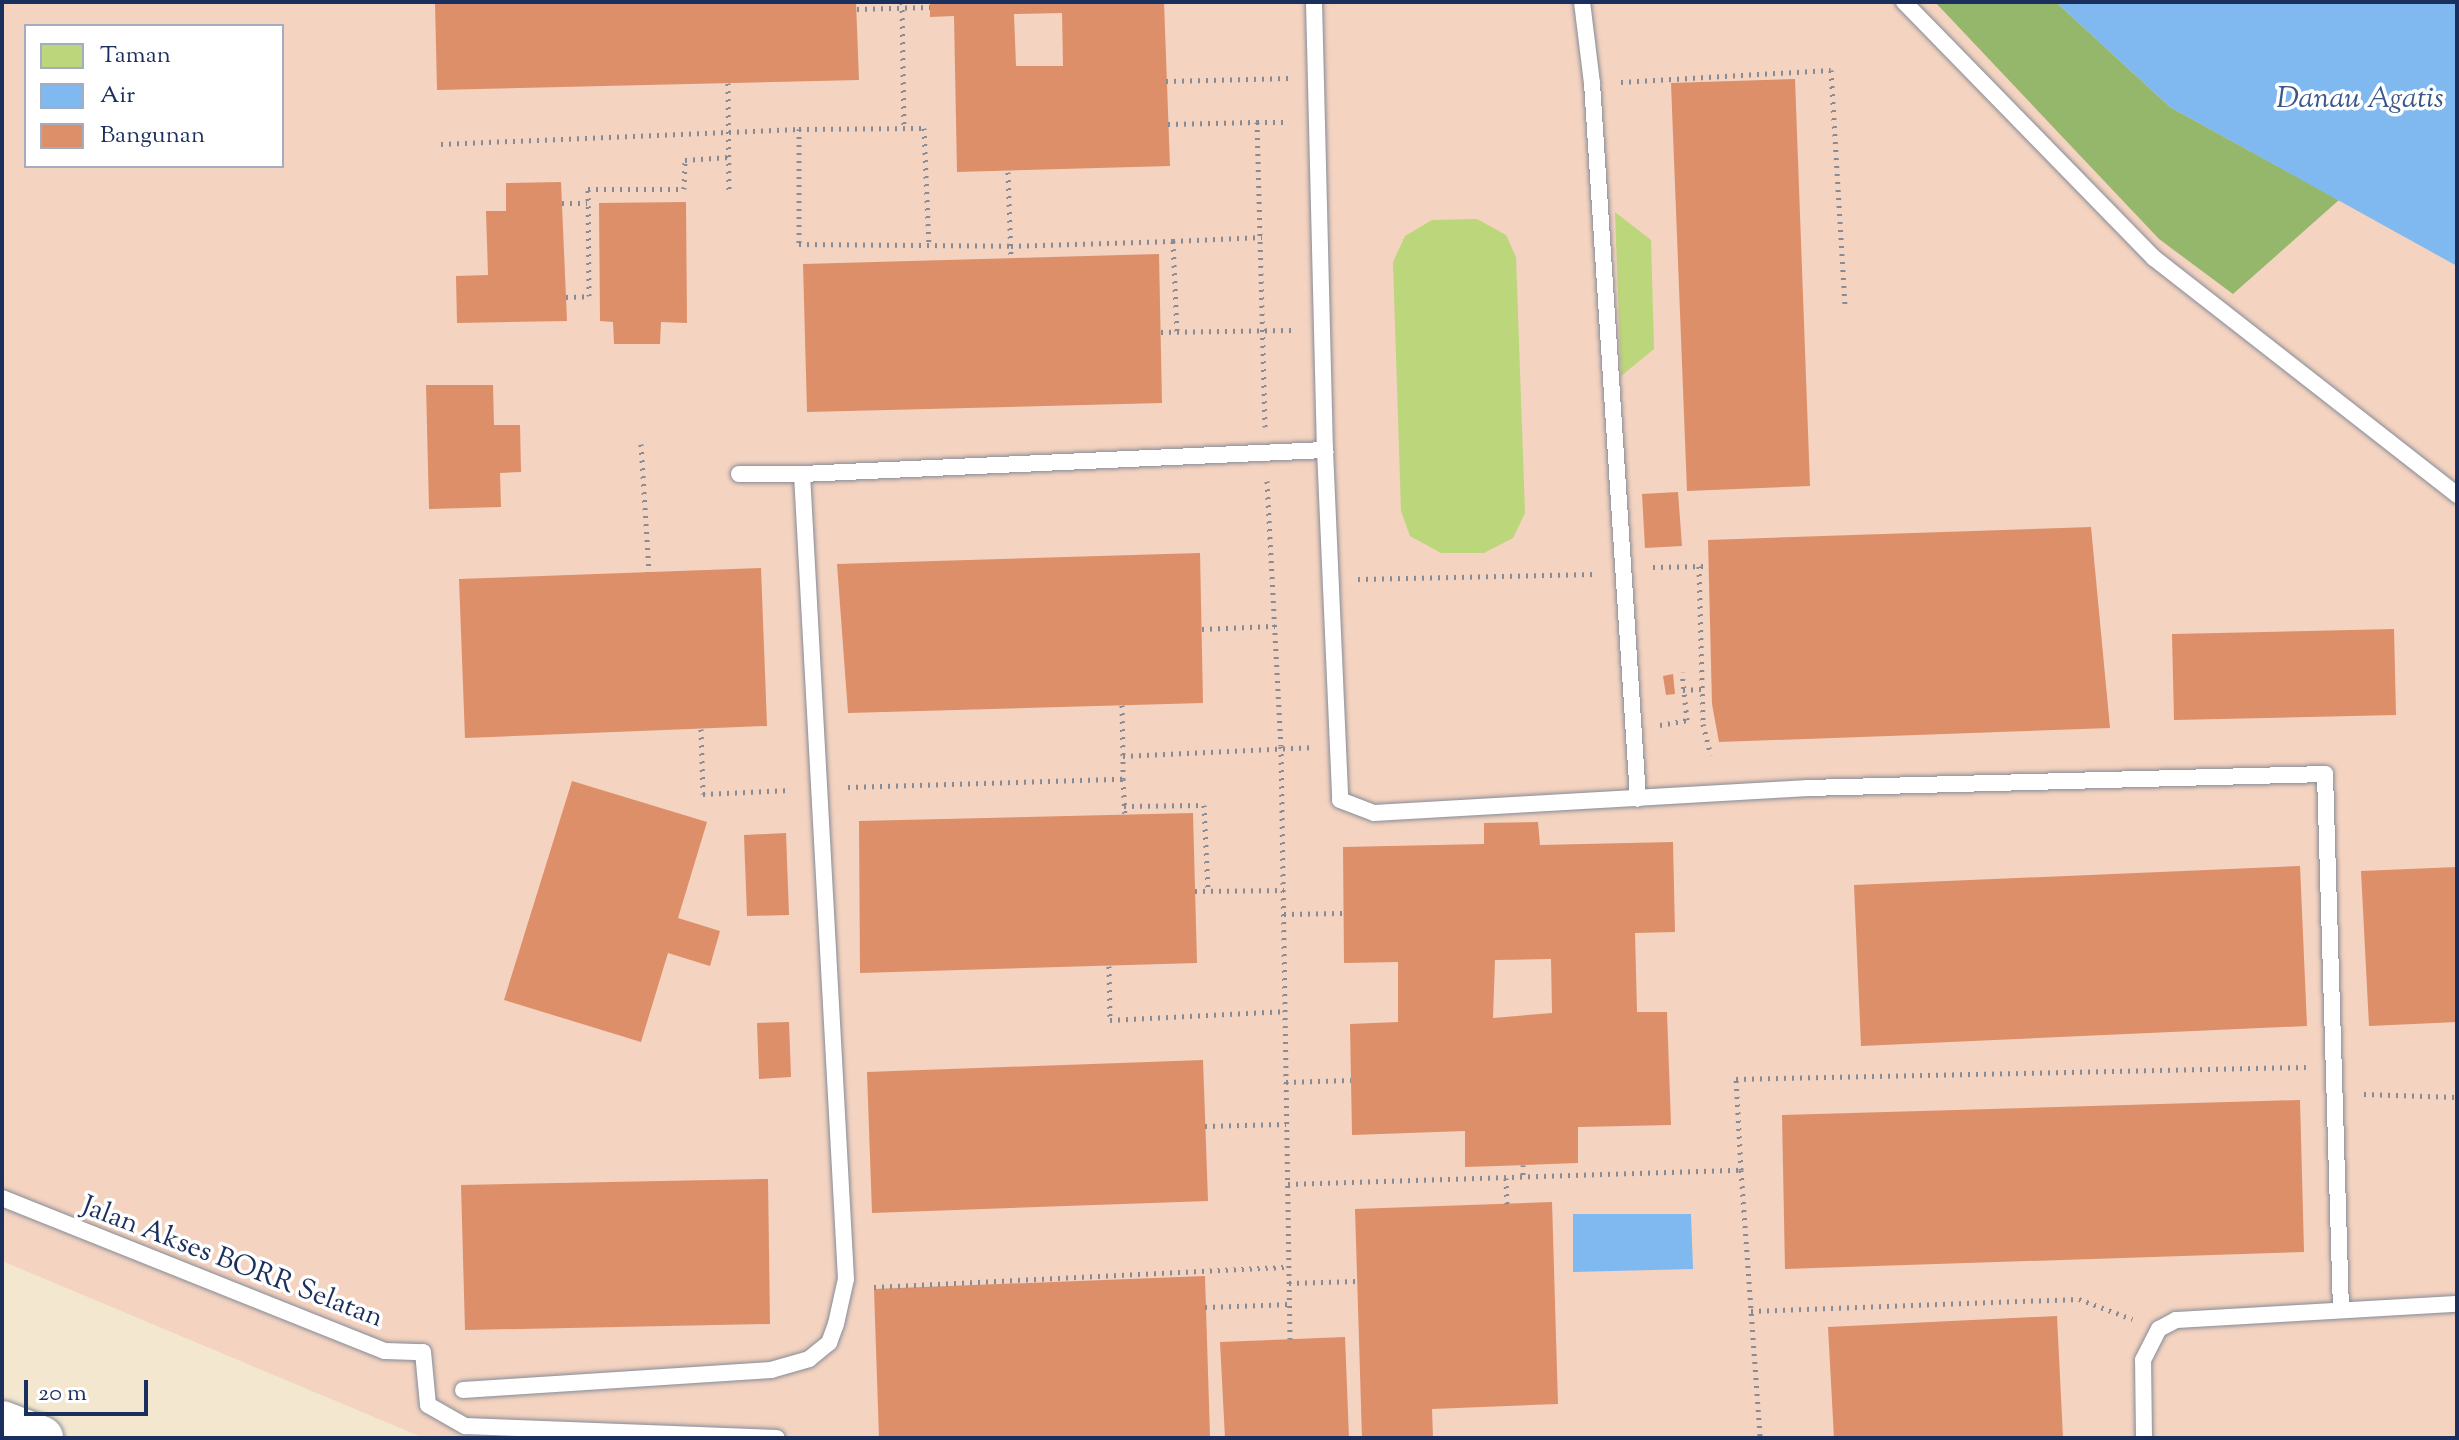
<!DOCTYPE html>
<html>
<head>
<meta charset="utf-8">
<style>
  body { margin:0 }
  #map { position:relative; width:2459px; height:1440px; overflow:hidden; background:#f3e7cf; font-family:"Sorts Mill Goudy",serif }
  div>[style] { position:absolute }
  .built>* { inset:0; background:#f4d3c0 }
  .green>* { inset:0; background:#bcd67b }
  .forest>* { inset:0; background:#95b76b }
  .water>* { inset:0; background:#80b8f0 }
  .building>* { inset:0; background:#dc8f69 }
  .path>* { height:5px; margin-top:-2.5px; transform-origin:0; background:repeating-linear-gradient(90deg,#878b96 0 2px,transparent 0 8px) }
  .roads { filter:drop-shadow(0 0 2px #878b96) drop-shadow(0 0 2px #878b96) }
  .lane>* { height:16px; margin:-8px; padding:0 8px; transform-origin:8px; border-radius:8px; background:#fff }
  .highway>* { height:44px; margin:-22px; padding:0 22px; transform-origin:22px; border-radius:22px; background:#fff }
  span { translate:-50% -50%; white-space:nowrap; text-align:center; line-height:1.15; -webkit-text-stroke:7px #fff; paint-order:stroke }
  .street-label { font-size:28px; color:#1b2f5e }
  .water-label { font-size:30px; color:#39588a; font-style:italic }
  .frame { position:absolute; inset:0; border:4px solid #1b2f5e; pointer-events:none }
  .legend { position:absolute; left:24px; top:24px; width:260px; height:144px; box-sizing:border-box; background:#fff; border:2px solid #a4acbf; margin:0; padding:10px 14px; list-style:none; font-size:24px; color:#1b2f5e }
  .legend li { display:flex; align-items:center; gap:16px; height:40px }
  .legend b { width:40px; border:2px solid #a4acbf }
  .scale { position:absolute; left:24px; top:1380px; width:124px; height:36px; box-sizing:border-box; border:4px solid #1b2f5e; border-top:0; padding-left:10px; font-size:24px; line-height:28px; white-space:nowrap; color:#1b2f5e; -webkit-text-stroke:6px #fff; paint-order:stroke }
</style>
</head>
<body>
<div id="map">
  <div class="built">
    <div style="clip-path:polygon(evenodd,2px 2px,2457px 2px,2457px 1438px,424px 1438px,2px 1261px,2px 2px,26px 26px,282px 26px,282px 166px,26px 166px,26px 26px)"></div>
  </div>
  <div class="green">
    <div style="clip-path:polygon(1615px 212px,1651px 240px,1654px 349px,1621px 376px)"></div>
    <div style="clip-path:polygon(1477px 219px,1506px 235px,1516px 257px,1525px 513px,1513px 538px,1484px 553px,1441px 553px,1410px 536px,1401px 511px,1393px 262px,1405px 236px,1432px 220px)"></div>
  </div>
  <div class="forest">
    <div style="clip-path:polygon(1935px 2px,2056px 2px,2170px 107px,2339px 200px,2233px 294px,2159px 239px)"></div>
  </div>
  <div class="water">
    <div style="clip-path:polygon(2056px 2px,2457px 2px,2457px 266px,2170px 107px)"></div>
    <div style="clip-path:polygon(1573px 1214px,1691px 1214px,1693px 1269px,1573px 1272px)"></div>
  </div>
  <div class="building">
    <div style="clip-path:polygon(435px 2px,856px 2px,859px 80px,437px 90px)"></div>
    <div style="clip-path:polygon(evenodd,930px 2px,1164px 2px,1170px 166px,957px 172px,954px 16px,930px 17px,930px 2px,1062px 13px,1063px 66px,1016px 66px,1014px 14px,1062px 13px)"></div>
    <div style="clip-path:polygon(1795px 79px,1810px 486px,1687px 491px,1671px 83px)"></div>
    <div style="clip-path:polygon(561px 182px,567px 321px,457px 323px,456px 276px,488px 275px,486px 211px,506px 211px,506px 183px)"></div>
    <div style="clip-path:polygon(686px 202px,687px 323px,661px 322px,660px 344px,614px 344px,613px 322px,600px 321px,599px 203px)"></div>
    <div style="clip-path:polygon(1159px 254px,1162px 403px,807px 412px,803px 264px)"></div>
    <div style="clip-path:polygon(426px 385px,493px 385px,494px 425px,520px 425px,521px 472px,500px 473px,501px 507px,429px 509px)"></div>
    <div style="clip-path:polygon(1678px 492px,1682px 546px,1645px 548px,1642px 494px)"></div>
    <div style="clip-path:polygon(2091px 527px,2110px 728px,1719px 742px,1712px 704px,1708px 540px)"></div>
    <div style="clip-path:polygon(1200px 553px,1203px 703px,848px 713px,837px 564px)"></div>
    <div style="clip-path:polygon(761px 568px,767px 726px,465px 738px,459px 579px)"></div>
    <div style="clip-path:polygon(2394px 629px,2396px 715px,2174px 720px,2172px 634px)"></div>
    <div style="clip-path:polygon(1673px 674px,1675px 694px,1666px 695px,1663px 676px)"></div>
    <div style="clip-path:polygon(572px 781px,707px 822px,678px 918px,720px 931px,710px 966px,668px 953px,641px 1042px,504px 1000px)"></div>
    <div style="clip-path:polygon(1193px 813px,1197px 963px,860px 973px,859px 821px)"></div>
    <div style="clip-path:polygon(evenodd,1538px 822px,1540px 845px,1673px 842px,1675px 932px,1635px 933px,1637px 1012px,1667px 1012px,1671px 1125px,1578px 1127px,1578px 1163px,1497px 1166px,1465px 1167px,1465px 1131px,1352px 1135px,1350px 1024px,1398px 1022px,1398px 962px,1344px 963px,1343px 847px,1484px 844px,1484px 823px,1538px 822px,1551px 959px,1552px 1013px,1493px 1018px,1495px 960px,1551px 959px)"></div>
    <div style="clip-path:polygon(786px 833px,789px 915px,747px 916px,744px 835px)"></div>
    <div style="clip-path:polygon(2300px 866px,2307px 1026px,1861px 1046px,1854px 885px)"></div>
    <div style="clip-path:polygon(2457px 867px,2457px 1022px,2369px 1026px,2361px 871px)"></div>
    <div style="clip-path:polygon(789px 1022px,791px 1077px,759px 1079px,757px 1023px)"></div>
    <div style="clip-path:polygon(1203px 1060px,1208px 1201px,872px 1213px,867px 1072px)"></div>
    <div style="clip-path:polygon(2300px 1100px,2304px 1252px,1785px 1269px,1782px 1115px)"></div>
    <div style="clip-path:polygon(768px 1179px,770px 1324px,465px 1330px,461px 1185px)"></div>
    <div style="clip-path:polygon(1552px 1202px,1558px 1404px,1432px 1409px,1433px 1438px,1362px 1438px,1355px 1209px)"></div>
    <div style="clip-path:polygon(1205px 1276px,1210px 1437px,879px 1438px,874px 1289px)"></div>
    <div style="clip-path:polygon(2057px 1316px,2063px 1438px,1834px 1438px,1828px 1327px)"></div>
    <div style="clip-path:polygon(1345px 1337px,1349px 1438px,1225px 1438px,1220px 1342px)"></div>
  </div>
  <div class="path">
    <div style="left:902px;top:2px;width:127px;rotate:89.1deg"></div>
    <div style="left:857px;top:9px;width:73px;rotate:-1.6deg"></div>
    <div style="left:1166px;top:81px;width:123px;rotate:-1.4deg"></div>
    <div style="left:1621px;top:82px;width:210px;rotate:-3.3deg"></div>
    <div style="left:1831px;top:70px;width:238px;rotate:86.6deg"></div>
    <div style="left:728px;top:83px;width:107px;rotate:89.5deg"></div>
    <div style="left:1168px;top:124px;width:89px;rotate:-1.3deg"></div>
    <div style="left:799px;top:129px;width:125px;rotate:-0.5deg"></div>
    <div style="left:924px;top:128px;width:117px;rotate:87.6deg"></div>
    <div style="left:441px;top:144px;width:358px;rotate:-2.4deg"></div>
    <div style="left:799px;top:129px;width:115px;rotate:90deg"></div>
    <div style="left:799px;top:244px;width:212px;rotate:0.5deg"></div>
    <div style="left:1011px;top:246px;width:162px;rotate:-1.8deg"></div>
    <div style="left:1173px;top:241px;width:91px;rotate:87.5deg"></div>
    <div style="left:1008px;top:172px;width:86px;rotate:88deg"></div>
    <div style="left:562px;top:203px;width:25px"></div>
    <div style="left:1173px;top:241px;width:89px;rotate:-2.6deg"></div>
    <div style="left:566px;top:297px;width:23px;rotate:-2deg"></div>
    <div style="left:589px;top:296px;width:107px;rotate:-90.5deg"></div>
    <div style="left:588px;top:189px;width:96px"></div>
    <div style="left:684px;top:189px;width:29px;rotate:-88deg"></div>
    <div style="left:685px;top:160px;width:44px;rotate:-3.9deg"></div>
    <div style="left:1161px;top:332px;width:133px;rotate:-0.9deg"></div>
    <div style="left:1265px;top:427px;width:305px;rotate:-91.5deg"></div>
    <div style="left:1257px;top:122px;width:32px"></div>
    <div style="left:641px;top:444px;width:128px;rotate:86.4deg"></div>
    <div style="left:1267px;top:481px;width:265px;rotate:87deg"></div>
    <div style="left:1281px;top:746px;width:593px;rotate:89.13deg"></div>
    <div style="left:1699px;top:566px;width:158px;rotate:88.5deg"></div>
    <div style="left:1703px;top:724px;width:32px;rotate:76deg"></div>
    <div style="left:1653px;top:567px;width:53px;rotate:-1.1deg"></div>
    <div style="left:1358px;top:579px;width:238px;rotate:-1.2deg"></div>
    <div style="left:1202px;top:629px;width:73px;rotate:-2.4deg"></div>
    <div style="left:1683px;top:690px;width:18px;rotate:-3deg"></div>
    <div style="left:1122px;top:705px;width:51px;rotate:88.9deg"></div>
    <div style="left:1660px;top:725px;width:27px;rotate:-10deg"></div>
    <div style="left:1687px;top:720px;width:48px;rotate:-95.9deg"></div>
    <div style="left:701px;top:729px;width:65px;rotate:88.2deg"></div>
    <div style="left:703px;top:794px;width:88px;rotate:-2.6deg"></div>
    <div style="left:1123px;top:779px;width:35px;rotate:87deg"></div>
    <div style="left:848px;top:787px;width:275px;rotate:-1.7deg"></div>
    <div style="left:1123px;top:779px;width:23px;rotate:-90deg"></div>
    <div style="left:1123px;top:756px;width:188px;rotate:-2.7deg"></div>
    <div style="left:1124px;top:806px;width:80px;rotate:-0.7deg"></div>
    <div style="left:1204px;top:805px;width:86px;rotate:87.3deg"></div>
    <div style="left:1195px;top:891px;width:89px;rotate:-0.6deg"></div>
    <div style="left:1284px;top:914px;width:59px;rotate:-1deg"></div>
    <div style="left:1109px;top:966px;width:54px;rotate:88.9deg"></div>
    <div style="left:1110px;top:1020px;width:175px;rotate:-2.9deg"></div>
    <div style="left:1286px;top:1082px;width:65px;rotate:-1.8deg"></div>
    <div style="left:2364px;top:1094px;width:93px;rotate:1.8deg"></div>
    <div style="left:1205px;top:1126px;width:81px;rotate:-1.4deg"></div>
    <div style="left:1523px;top:1165px;width:12px;rotate:90deg"></div>
    <div style="left:1741px;top:1170px;width:269px;rotate:85.9deg"></div>
    <div style="left:1506px;top:1178px;width:26px;rotate:88deg"></div>
    <div style="left:1288px;top:1184px;width:453px;rotate:-1.8deg"></div>
    <div style="left:1741px;top:1170px;width:91px;rotate:-93.1deg"></div>
    <div style="left:1736px;top:1079px;width:570px;rotate:-1.21deg"></div>
    <div style="left:1289px;top:1283px;width:69px;rotate:-1.7deg"></div>
    <div style="left:874px;top:1287px;width:415px;rotate:-2.8deg"></div>
    <div style="left:1205px;top:1307px;width:84px;rotate:-2deg"></div>
    <div style="left:1751px;top:1311px;width:328px;rotate:-2.1deg"></div>
    <div style="left:2079px;top:1299px;width:57px;rotate:20.7deg"></div>
  </div>
  <div class="roads">
    <div class="lane">
      <div style="left:1314px;top:2px;width:448px;rotate:88.6deg"></div>
      <div style="left:1325px;top:450px;width:350px;rotate:87.5deg"></div>
      <div style="left:1340px;top:800px;width:36px;rotate:21deg"></div>
      <div style="left:1374px;top:813px;width:435px;rotate:-3.3deg"></div>
      <div style="left:1808px;top:788px;width:517px;rotate:-1.55deg"></div>
      <div style="left:2325px;top:774px;width:535px;rotate:88.29deg"></div>
      <div style="left:1582px;top:2px;width:82px;rotate:83deg"></div>
      <div style="left:1592px;top:83px;width:717px;rotate:86.32deg"></div>
      <div style="left:1904px;top:2px;width:358px;rotate:45.7deg"></div>
      <div style="left:2154px;top:258px;width:385px;rotate:38deg"></div>
      <div style="left:739px;top:474px;width:63px"></div>
      <div style="left:2px;top:1198px;width:412px;rotate:21.8deg"></div>
      <div style="left:385px;top:1351px;width:38px;rotate:2deg"></div>
      <div style="left:423px;top:1352px;width:53px;rotate:84.6deg"></div>
      <div style="left:428px;top:1405px;width:43px;rotate:29.6deg"></div>
      <div style="left:465px;top:1426px;width:312px;rotate:2.2deg"></div>
      <div style="left:463px;top:1390px;width:309px;rotate:-3.7deg"></div>
      <div style="left:771px;top:1370px;width:40px;rotate:-16deg"></div>
      <div style="left:809px;top:1359px;width:26px;rotate:-39deg"></div>
      <div style="left:829px;top:1343px;width:20px;rotate:-70deg"></div>
      <div style="left:836px;top:1324px;width:46px;rotate:-77.5deg"></div>
      <div style="left:846px;top:1279px;width:806px;rotate:-93.13deg"></div>
      <div style="left:802px;top:474px;width:524px;rotate:-2.63deg"></div>
      <div style="left:2144px;top:1438px;width:78px;rotate:-90.7deg"></div>
      <div style="left:2143px;top:1360px;width:35px;rotate:-63deg"></div>
      <div style="left:2159px;top:1329px;width:19px;rotate:-28deg"></div>
      <div style="left:2176px;top:1320px;width:281px;rotate:-3.3deg"></div>
    </div>
    <div class="highway">
      <div style="left:2px;top:1423px;width:42px;rotate:21deg"></div>
    </div>
  </div>
  <div class="street-label">
    <span style="left:232px;top:1263px;rotate:21deg">Jalan Akses BORR Selatan</span>
  </div>
  <div class="water-label">
    <span style="left:2360px;top:100px">Danau Agatis</span>
  </div>
  <div class="frame"></div>
  <ul class="legend">
  <li><b style="height:22px;background:#bcd67b"></b>Taman</li>
  <li><b style="height:22px;background:#80b8f0"></b>Air</li>
  <li><b style="height:22px;background:#dc8f69"></b>Bangunan</li>
  </ul>
  <div class="scale">20 m</div>
</div>
</body>
</html>
